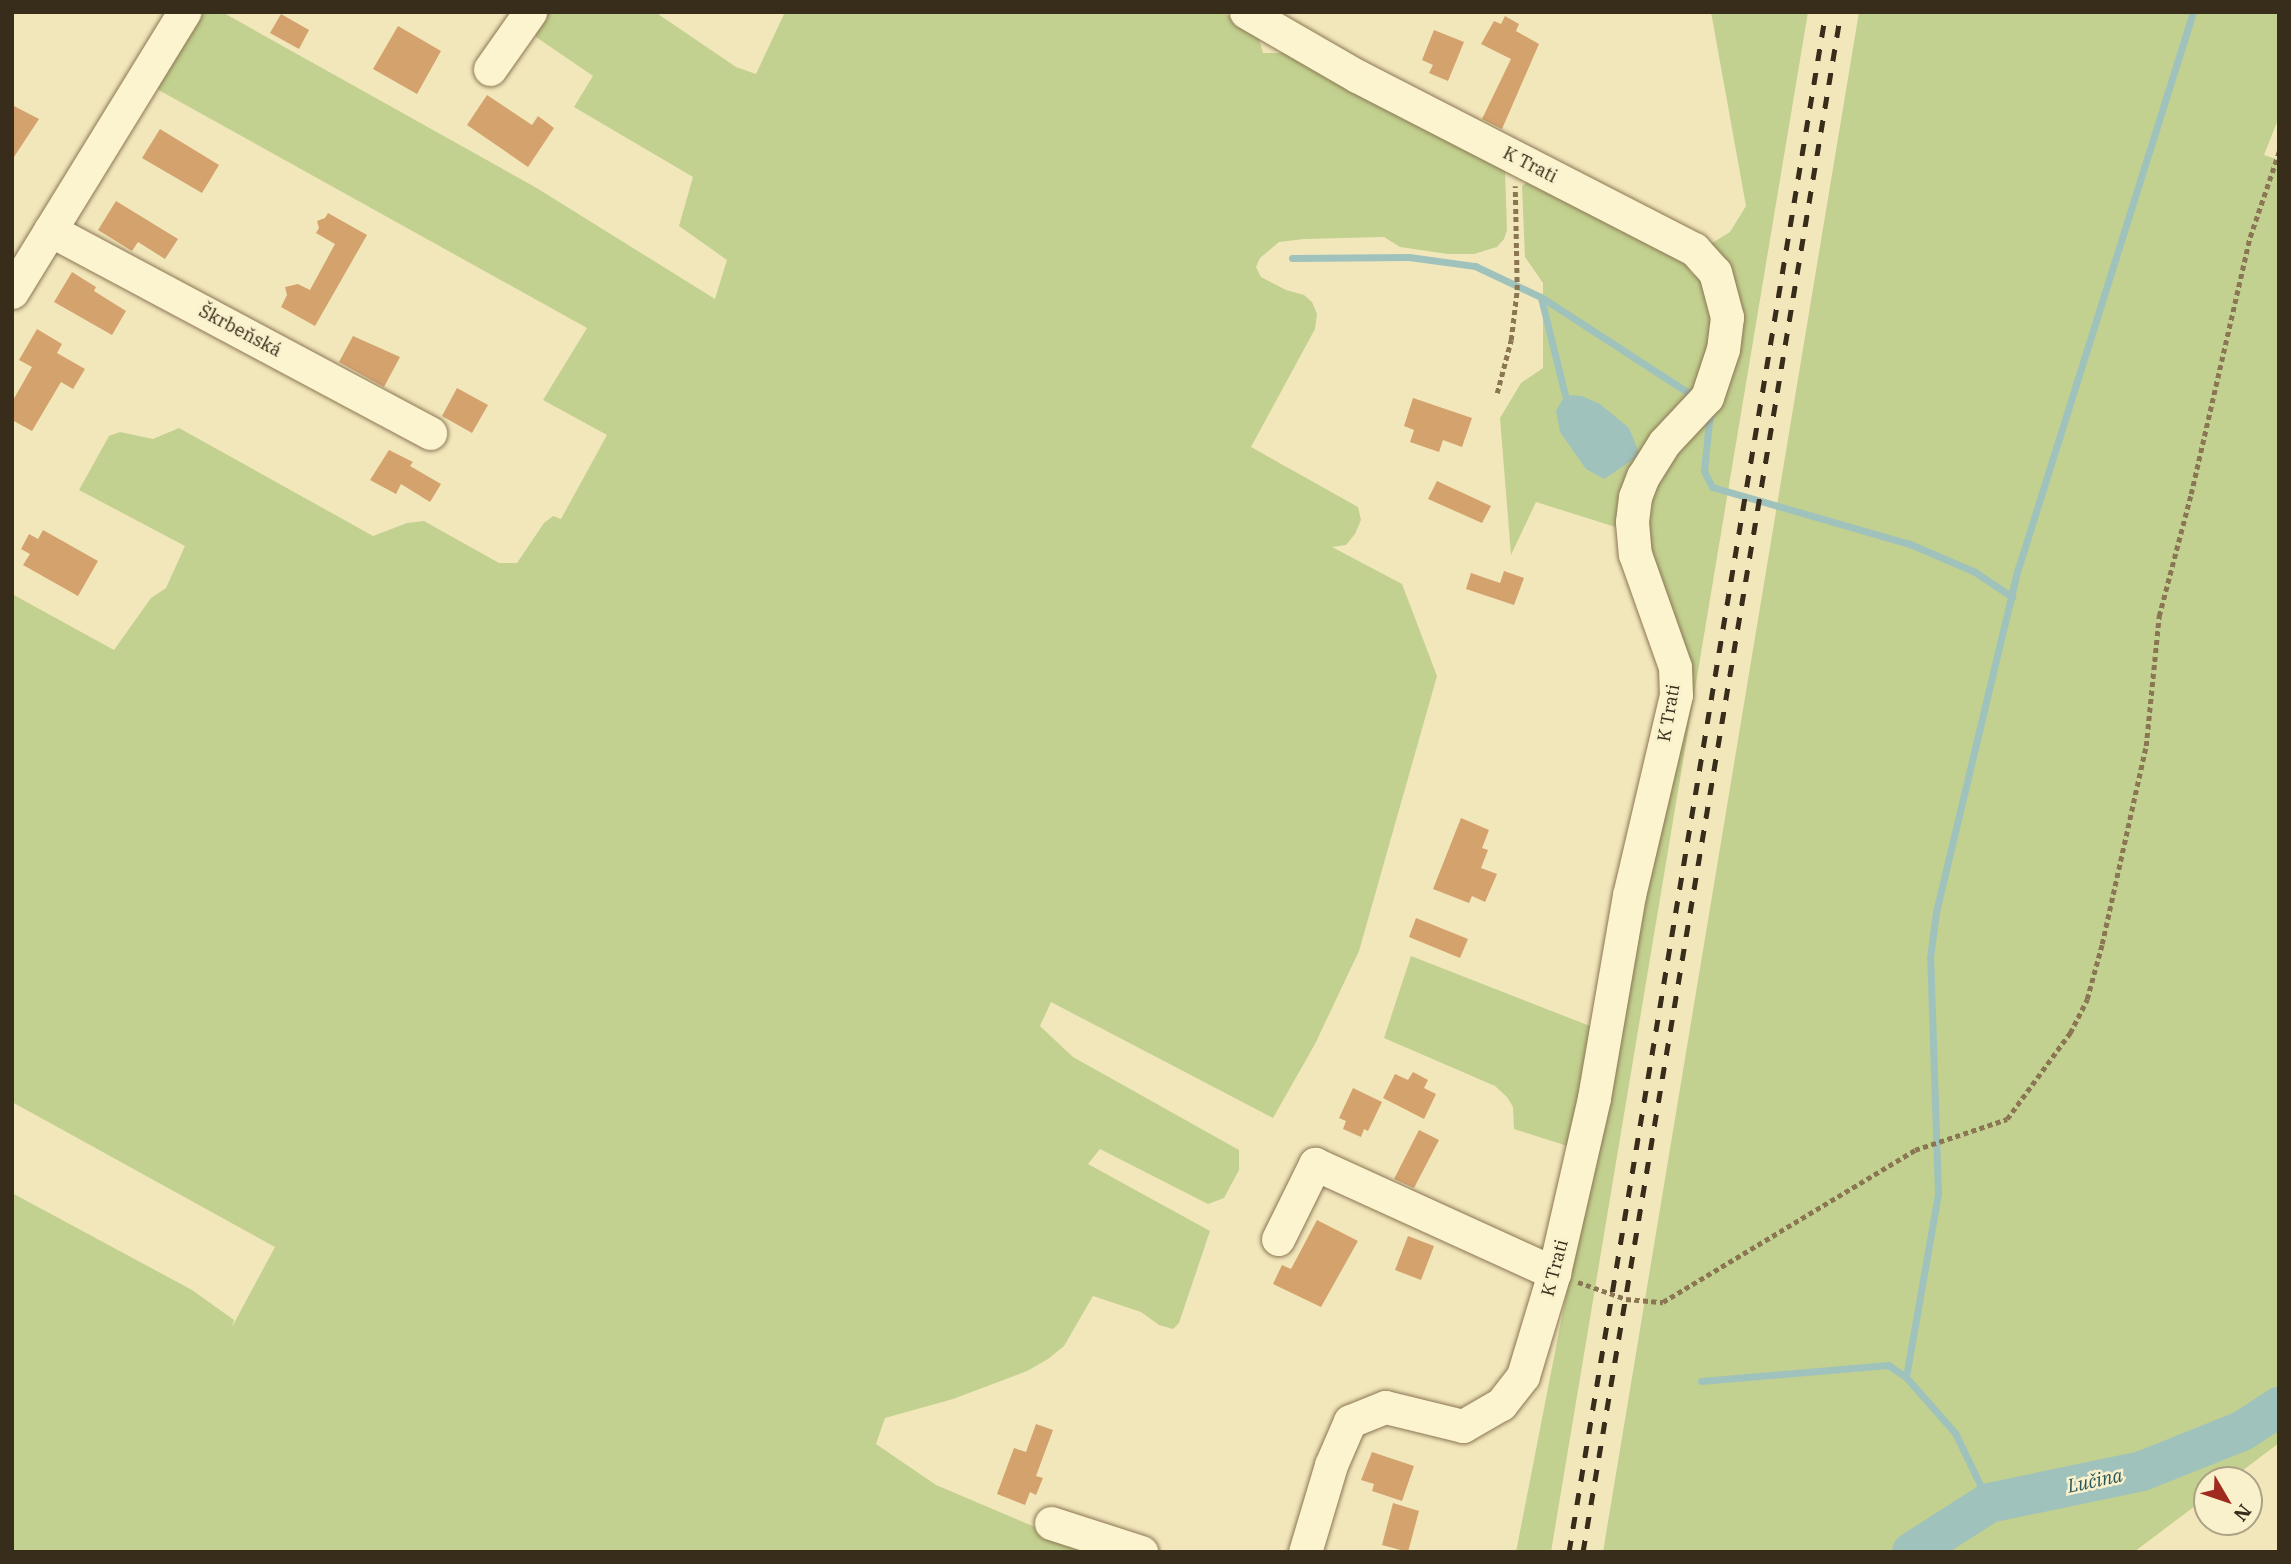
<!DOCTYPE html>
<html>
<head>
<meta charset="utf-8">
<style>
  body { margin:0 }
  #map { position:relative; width:2291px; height:1564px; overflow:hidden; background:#f2e7bb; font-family:"IBM Plex Serif",serif }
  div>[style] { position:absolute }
  .green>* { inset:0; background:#c2d18f }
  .water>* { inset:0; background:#a0c2bc }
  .stream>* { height:7px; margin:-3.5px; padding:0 3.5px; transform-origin:3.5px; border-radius:3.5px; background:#a0c2bc }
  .river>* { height:40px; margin:-20px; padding:0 20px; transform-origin:20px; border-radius:20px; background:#a0c2bc }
  .building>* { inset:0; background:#d4a26d }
  .path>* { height:4.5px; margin-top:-2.25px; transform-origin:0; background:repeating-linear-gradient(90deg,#8b7654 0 5px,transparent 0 8.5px) }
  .roads { filter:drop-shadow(0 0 2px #8b7654) drop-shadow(0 0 2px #8b7654) }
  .minor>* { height:33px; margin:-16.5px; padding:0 16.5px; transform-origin:16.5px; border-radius:16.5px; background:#fcf3cf }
  .rail>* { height:5px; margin-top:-2.5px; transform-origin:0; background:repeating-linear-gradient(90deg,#382c1a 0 12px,transparent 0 24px) }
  span { translate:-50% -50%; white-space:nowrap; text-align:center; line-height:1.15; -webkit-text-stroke:5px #f9f0cc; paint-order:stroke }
  .street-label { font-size:18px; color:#382c1a }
  .water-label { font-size:19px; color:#28585a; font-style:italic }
  .frame { position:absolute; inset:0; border:14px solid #382c1a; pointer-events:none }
  .north { position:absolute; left:2193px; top:1466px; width:70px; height:70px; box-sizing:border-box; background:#f9f0cc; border:2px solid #aca285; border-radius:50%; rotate:129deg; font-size:19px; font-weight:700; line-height:28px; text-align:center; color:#382c1a }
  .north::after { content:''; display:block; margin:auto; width:24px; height:32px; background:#a02a1e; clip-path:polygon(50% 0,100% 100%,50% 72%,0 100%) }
</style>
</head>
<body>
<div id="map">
  <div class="green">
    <div style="clip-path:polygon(204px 12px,222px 12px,535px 187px,715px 299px,727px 260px,679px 226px,693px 177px,574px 107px,593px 76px,536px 37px,528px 21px,534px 12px,655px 12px,736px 67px,756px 74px,785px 12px,1222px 12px,1258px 35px,1263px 53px,1287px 53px,1493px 161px,1505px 171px,1507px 230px,1504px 239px,1497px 247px,1474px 254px,1448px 254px,1400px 247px,1384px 237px,1304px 239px,1279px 242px,1260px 258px,1256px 267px,1261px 277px,1286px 290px,1304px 295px,1312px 302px,1317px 314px,1315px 329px,1251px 447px,1358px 507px,1361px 520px,1355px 534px,1346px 545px,1332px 547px,1402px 584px,1437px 676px,1359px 951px,1315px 1044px,1273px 1118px,1051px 1002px,1040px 1026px,1073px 1057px,1239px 1150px,1239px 1170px,1224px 1198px,1208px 1204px,1100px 1149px,1088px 1164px,1210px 1231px,1179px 1323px,1173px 1329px,1159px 1325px,1141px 1312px,1093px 1296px,1064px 1346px,1048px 1359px,1027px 1371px,953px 1399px,885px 1418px,876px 1444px,936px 1485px,1042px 1530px,1112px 1552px,12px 1552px,12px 1193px,192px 1290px,234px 1320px,232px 1327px,275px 1247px,12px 1102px,12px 594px,114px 650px,151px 598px,166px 588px,185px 546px,79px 490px,109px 436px,120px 432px,153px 439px,179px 428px,373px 536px,407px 523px,424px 521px,499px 563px,517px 563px,544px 523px,553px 516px,561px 519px,607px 435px,543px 400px,587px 328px,155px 88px)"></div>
    <div style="clip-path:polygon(1711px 12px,1808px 12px,1551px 1552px,1516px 1552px,1681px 706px,1643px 549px,1647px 485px,1725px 371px,1704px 248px,1730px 232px,1746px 206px)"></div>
    <div style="clip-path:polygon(1859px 12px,2279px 12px,2279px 117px,2264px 155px,2279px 160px,2279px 1443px,2230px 1480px,2207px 1480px,2207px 1497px,2134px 1552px,1603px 1552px)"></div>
    <div style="clip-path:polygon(1531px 179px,1687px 258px,1690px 272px,1711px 286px,1716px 311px,1706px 376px,1622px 529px,1536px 502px,1511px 555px,1500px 418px,1521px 383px,1543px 368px,1543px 283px,1525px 257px,1522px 186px)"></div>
    <div style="clip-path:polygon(1411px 956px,1595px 1028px,1574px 1148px,1514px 1129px,1513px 1107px,1507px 1097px,1495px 1086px,1384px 1038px)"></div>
  </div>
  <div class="water">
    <div style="clip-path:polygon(1565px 395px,1582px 396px,1600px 404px,1629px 428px,1640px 455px,1604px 479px,1586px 469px,1560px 432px,1556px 411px)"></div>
  </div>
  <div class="stream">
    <div style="left:1292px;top:258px;width:117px;rotate:-0.5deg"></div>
    <div style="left:1409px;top:257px;width:67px;rotate:7.8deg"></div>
    <div style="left:1475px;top:266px;width:73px;rotate:25.2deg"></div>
    <div style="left:1541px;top:297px;width:184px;rotate:33deg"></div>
    <div style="left:1541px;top:298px;width:100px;rotate:76.1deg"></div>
    <div style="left:1710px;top:411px;width:60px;rotate:95.7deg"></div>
    <div style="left:1704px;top:471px;width:18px;rotate:63deg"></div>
    <div style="left:1712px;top:487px;width:206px;rotate:16.1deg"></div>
    <div style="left:1910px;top:544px;width:71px;rotate:23.3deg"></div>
    <div style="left:1975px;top:572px;width:45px;rotate:34deg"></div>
    <div style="left:1701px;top:1381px;width:188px;rotate:-4.9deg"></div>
    <div style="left:1888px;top:1365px;width:22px;rotate:34deg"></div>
    <div style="left:1989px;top:1503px;width:78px;rotate:-115.9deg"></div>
    <div style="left:1955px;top:1433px;width:74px;rotate:-131.2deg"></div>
    <div style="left:1906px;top:1377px;width:186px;rotate:-80.1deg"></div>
    <div style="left:1938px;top:1194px;width:236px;rotate:-91.9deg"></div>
    <div style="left:1930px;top:958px;width:46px;rotate:-82.6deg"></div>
    <div style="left:1936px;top:912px;width:353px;rotate:-76.6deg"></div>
    <div style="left:2018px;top:569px;width:584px;rotate:-72.56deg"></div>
  </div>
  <div class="river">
    <div style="left:1912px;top:1552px;width:91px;rotate:-32.5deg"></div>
    <div style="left:1989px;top:1503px;width:156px;rotate:-11.8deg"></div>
    <div style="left:2142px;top:1471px;width:108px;rotate:-21.8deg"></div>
    <div style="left:2242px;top:1431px;width:44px;rotate:-33deg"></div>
  </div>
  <div class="building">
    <div style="clip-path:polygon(281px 14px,309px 30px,299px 49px,270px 33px)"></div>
    <div style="clip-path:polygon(1505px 16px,1519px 24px,1516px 31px,1539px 44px,1502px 129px,1482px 119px,1511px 59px,1481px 44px,1494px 21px,1501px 24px)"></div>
    <div style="clip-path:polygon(398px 26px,441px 51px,417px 94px,373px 69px)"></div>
    <div style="clip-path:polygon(1434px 30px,1464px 42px,1448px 81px,1429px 73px,1433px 65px,1422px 60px)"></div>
    <div style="clip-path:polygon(487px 95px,532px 125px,538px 116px,554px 128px,528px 167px,467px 125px)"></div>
    <div style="clip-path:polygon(12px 105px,39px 119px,12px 160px)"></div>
    <div style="clip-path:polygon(160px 129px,219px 165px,202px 193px,142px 158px)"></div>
    <div style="clip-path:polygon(116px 201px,178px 239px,165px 259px,138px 242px,132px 251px,98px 230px)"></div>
    <div style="clip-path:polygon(328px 213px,367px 235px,315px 326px,281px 307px,287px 295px,285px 287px,298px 284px,310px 290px,335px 244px,316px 233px,319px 228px,317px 221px,325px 218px)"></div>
    <div style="clip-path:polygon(72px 272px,96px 287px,94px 291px,126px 311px,112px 335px,54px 302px)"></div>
    <div style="clip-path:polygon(37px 329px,62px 344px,57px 353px,85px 369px,73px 389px,61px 382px,32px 431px,12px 420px,12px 402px,32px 367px,19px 360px)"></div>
    <div style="clip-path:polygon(353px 336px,400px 357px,384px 387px,339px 362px)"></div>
    <div style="clip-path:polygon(457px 388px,488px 405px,472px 433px,442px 416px)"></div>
    <div style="clip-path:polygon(1413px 398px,1472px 418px,1462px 447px,1443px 440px,1439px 452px,1410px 442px,1414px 430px,1404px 426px)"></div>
    <div style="clip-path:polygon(389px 450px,413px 462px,410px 466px,441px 484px,430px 502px,401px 484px,396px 494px,370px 480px)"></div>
    <div style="clip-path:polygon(1437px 481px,1491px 506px,1482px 523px,1428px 499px)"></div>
    <div style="clip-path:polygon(43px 530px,98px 561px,78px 596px,23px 565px,30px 554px,21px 549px,29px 534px,38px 539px)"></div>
    <div style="clip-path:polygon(1504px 571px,1524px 578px,1514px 605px,1466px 589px,1471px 573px,1500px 583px)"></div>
    <div style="clip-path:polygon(1461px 818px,1489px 830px,1482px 848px,1488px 850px,1481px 868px,1497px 874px,1485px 902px,1472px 896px,1469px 903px,1433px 889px)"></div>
    <div style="clip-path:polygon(1416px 918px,1468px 939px,1460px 958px,1409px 937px)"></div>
    <div style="clip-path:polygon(1413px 1072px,1428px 1080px,1424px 1088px,1436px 1094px,1424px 1119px,1383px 1098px,1395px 1074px,1408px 1080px)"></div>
    <div style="clip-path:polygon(1353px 1088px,1382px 1102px,1368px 1131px,1364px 1129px,1361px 1137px,1343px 1129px,1346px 1121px,1339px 1118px)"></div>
    <div style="clip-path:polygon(1419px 1130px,1439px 1140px,1414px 1188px,1394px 1179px)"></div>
    <div style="clip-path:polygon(1317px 1220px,1358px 1241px,1321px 1307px,1273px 1284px,1282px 1265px,1291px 1269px)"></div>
    <div style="clip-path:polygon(1408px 1236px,1434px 1246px,1421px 1280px,1395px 1270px)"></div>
    <div style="clip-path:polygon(1036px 1424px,1053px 1430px,1036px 1476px,1043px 1478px,1036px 1495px,1030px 1492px,1025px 1505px,997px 1494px,1014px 1448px,1026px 1452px)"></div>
    <div style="clip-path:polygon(1372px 1452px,1414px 1466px,1402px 1501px,1372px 1491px,1374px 1484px,1361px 1480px)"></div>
    <div style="clip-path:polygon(1393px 1503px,1419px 1511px,1408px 1552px,1382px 1545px)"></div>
  </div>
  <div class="path">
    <div style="left:1497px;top:393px;width:55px;rotate:-75.2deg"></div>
    <div style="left:1511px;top:340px;width:50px;rotate:-83.2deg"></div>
    <div style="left:1517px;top:290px;width:104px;rotate:-91.1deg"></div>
    <div style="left:1578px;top:1282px;width:51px;rotate:19.5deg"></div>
    <div style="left:1626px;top:1299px;width:37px;rotate:5deg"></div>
    <div style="left:1663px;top:1302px;width:294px;rotate:-31.1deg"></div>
    <div style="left:1915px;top:1150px;width:97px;rotate:-18.6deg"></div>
    <div style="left:2007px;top:1119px;width:107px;rotate:-53.8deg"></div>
    <div style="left:2070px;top:1033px;width:38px;rotate:-63deg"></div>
    <div style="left:2087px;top:999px;width:57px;rotate:-74.7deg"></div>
    <div style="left:2102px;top:944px;width:203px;rotate:-77.5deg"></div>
    <div style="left:2146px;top:746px;width:131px;rotate:-84.3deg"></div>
    <div style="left:2159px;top:616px;width:126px;rotate:-75.3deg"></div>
    <div style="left:2191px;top:494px;width:264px;rotate:-77.1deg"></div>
    <div style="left:2250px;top:237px;width:90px;rotate:-71.2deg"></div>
  </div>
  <div class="roads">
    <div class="minor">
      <div style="left:1246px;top:12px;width:128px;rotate:30deg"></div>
      <div style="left:1357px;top:76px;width:379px;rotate:27.2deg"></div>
      <div style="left:1694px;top:249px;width:31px;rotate:48deg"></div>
      <div style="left:1715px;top:272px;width:47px;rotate:75.1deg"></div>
      <div style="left:1727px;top:317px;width:32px;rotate:97deg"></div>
      <div style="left:1723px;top:349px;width:51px;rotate:108.4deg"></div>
      <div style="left:1707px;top:397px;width:63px;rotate:133.1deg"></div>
      <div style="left:1664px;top:443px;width:39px;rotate:122deg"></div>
      <div style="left:1643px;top:476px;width:22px;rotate:111deg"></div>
      <div style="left:1635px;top:497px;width:25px;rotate:97deg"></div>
      <div style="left:1632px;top:522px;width:32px;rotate:85deg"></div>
      <div style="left:1635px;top:554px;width:120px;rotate:70.5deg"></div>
      <div style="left:1675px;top:667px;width:28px;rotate:88deg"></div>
      <div style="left:1676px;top:695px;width:205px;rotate:103.2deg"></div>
      <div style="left:1629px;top:895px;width:206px;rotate:99.8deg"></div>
      <div style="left:1594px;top:1098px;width:180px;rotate:102.9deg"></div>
      <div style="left:1554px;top:1273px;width:108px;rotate:106.8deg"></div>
      <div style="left:1523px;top:1376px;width:36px;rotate:128deg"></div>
      <div style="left:1501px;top:1404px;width:44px;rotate:149.9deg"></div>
      <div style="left:1463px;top:1426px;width:80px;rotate:-166.3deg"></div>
      <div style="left:1385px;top:1407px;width:38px;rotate:158deg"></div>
      <div style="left:1350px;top:1421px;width:48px;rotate:113.4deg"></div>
      <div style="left:1331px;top:1465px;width:91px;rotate:106.6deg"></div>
      <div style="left:490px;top:69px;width:70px;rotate:-54.9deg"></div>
      <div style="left:50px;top:230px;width:431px;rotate:28.1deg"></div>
      <div style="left:12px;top:292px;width:329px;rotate:-58.4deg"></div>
      <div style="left:1278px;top:1239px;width:84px;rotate:-63.7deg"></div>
      <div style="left:1315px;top:1164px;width:263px;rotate:24.5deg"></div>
      <div style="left:1051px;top:1523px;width:95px;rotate:17.9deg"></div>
    </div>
  </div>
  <div class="rail">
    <div style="left:1569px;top:1552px;width:1561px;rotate:-80.53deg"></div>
    <div style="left:1583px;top:1552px;width:1561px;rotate:-80.49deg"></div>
  </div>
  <div class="street-label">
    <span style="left:1530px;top:165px;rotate:27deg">K Trati</span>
    <span style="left:240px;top:331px;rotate:28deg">Škrbeňská</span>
    <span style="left:1669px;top:713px;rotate:-80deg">K Trati</span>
    <span style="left:1555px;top:1268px;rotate:-75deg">K Trati</span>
  </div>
  <div class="water-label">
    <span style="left:2095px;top:1481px;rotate:-12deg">Lučina</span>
  </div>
  <div class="frame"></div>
  <div class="north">N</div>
</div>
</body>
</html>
